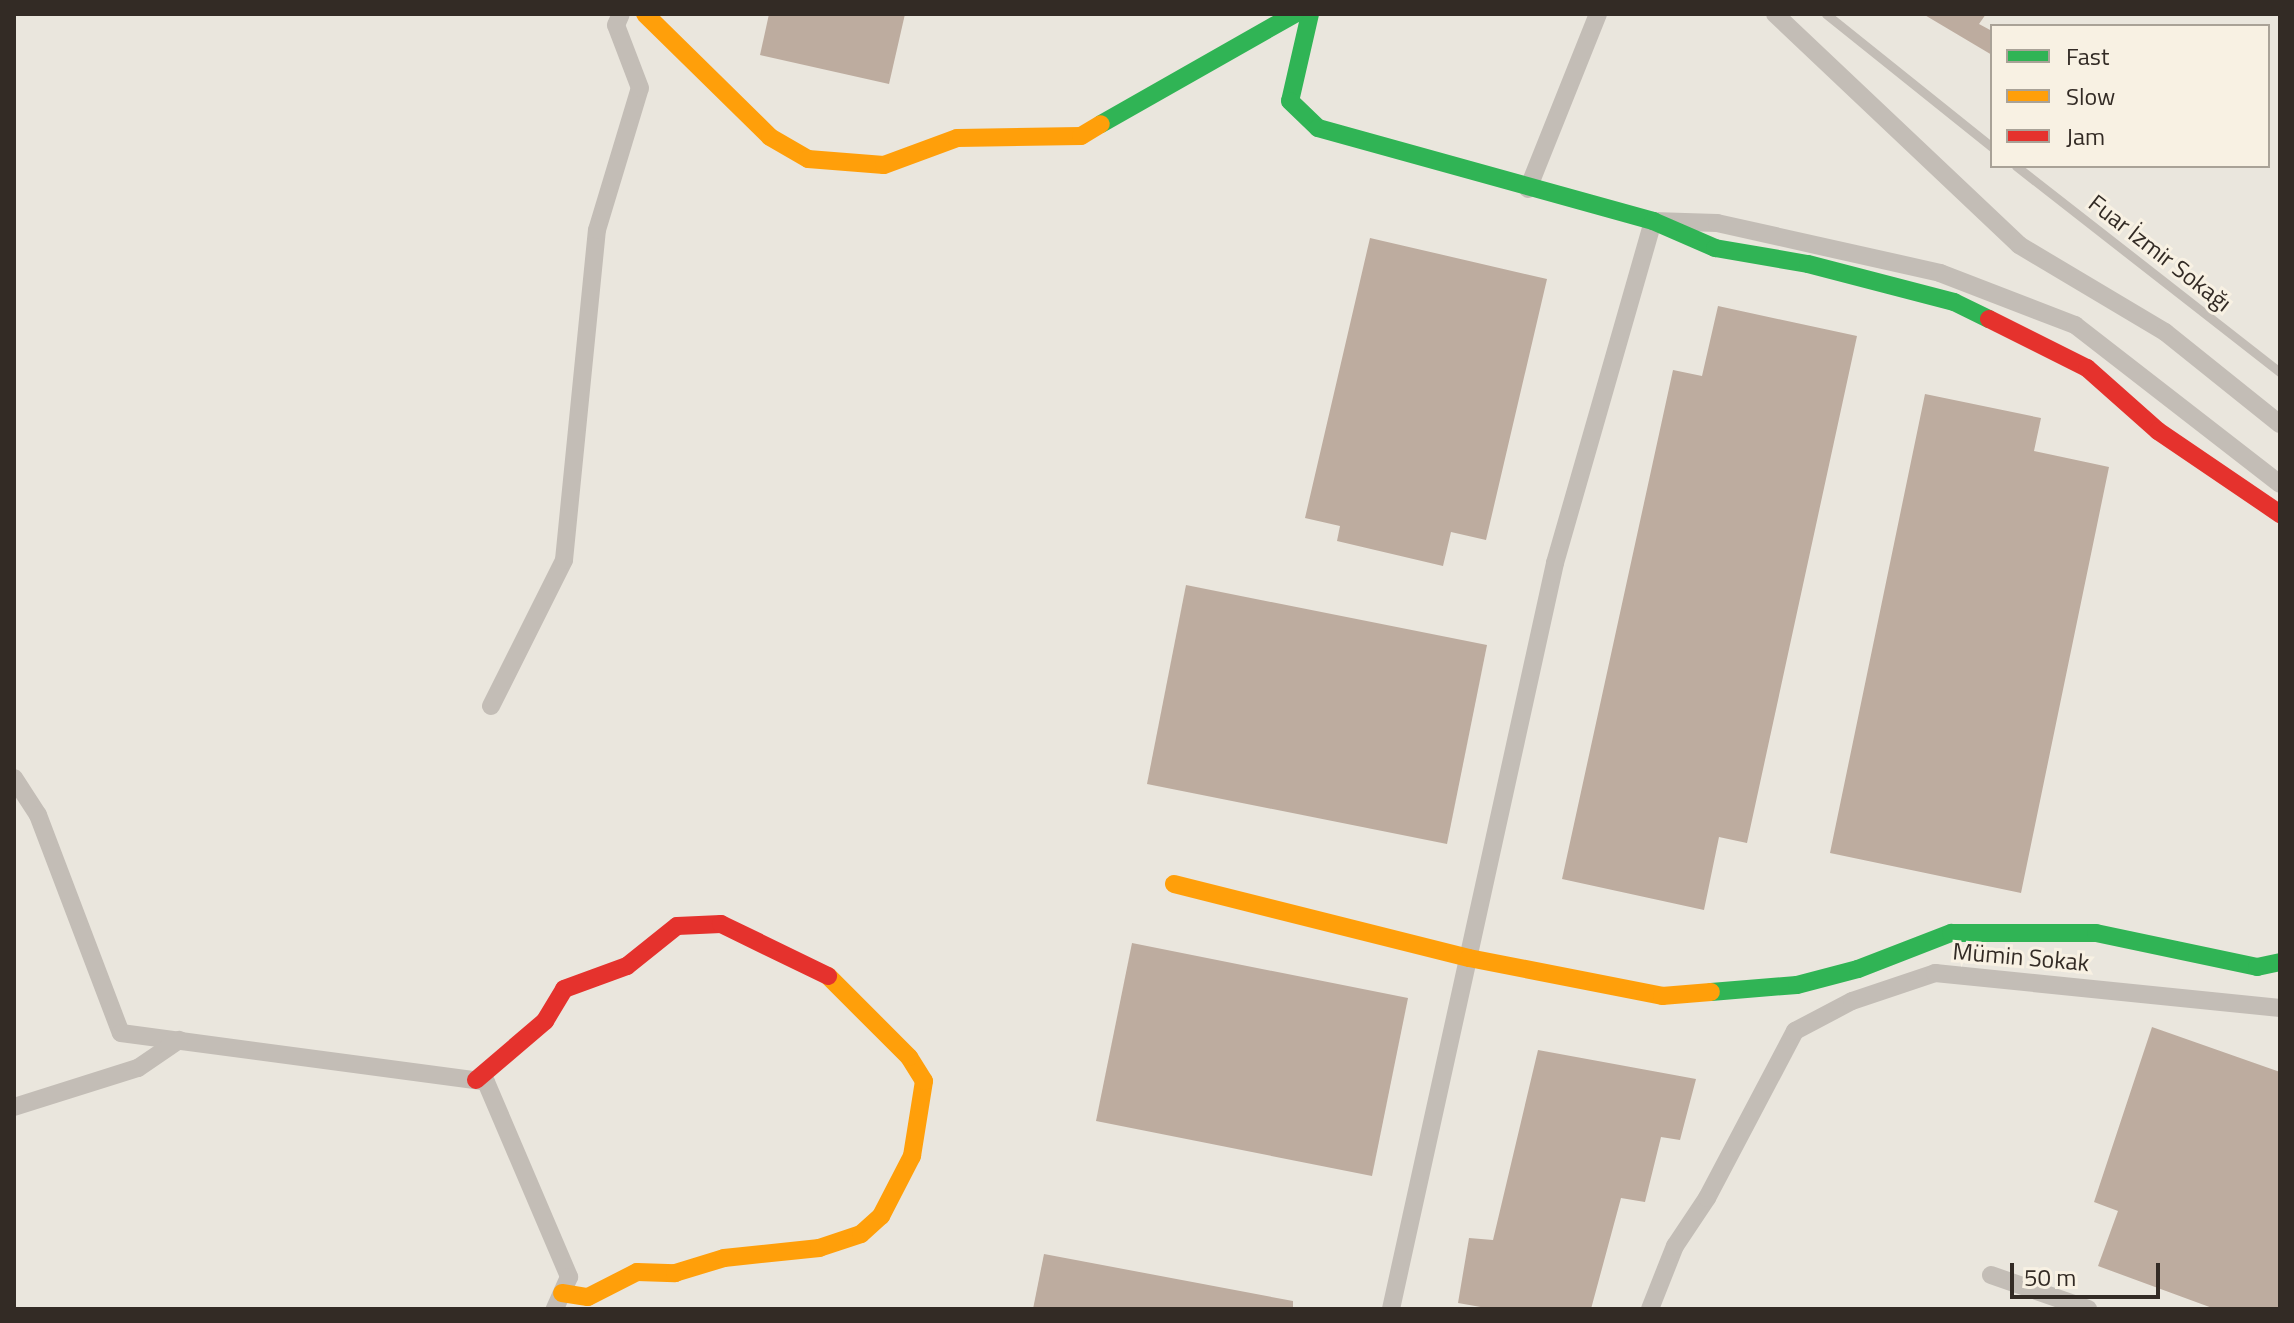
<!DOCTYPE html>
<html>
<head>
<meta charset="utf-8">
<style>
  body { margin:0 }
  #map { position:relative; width:2294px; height:1323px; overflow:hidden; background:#eae6dd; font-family:"Titillium Web",sans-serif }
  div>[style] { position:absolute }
  .building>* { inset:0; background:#bdac9f }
  .lane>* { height:9px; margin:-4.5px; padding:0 4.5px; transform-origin:4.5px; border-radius:4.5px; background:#c3bdb6 }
  .street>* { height:18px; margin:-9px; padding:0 9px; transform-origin:9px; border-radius:9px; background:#c3bdb6 }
  .fast>* { height:18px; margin:-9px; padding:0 9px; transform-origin:9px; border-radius:9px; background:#30b455 }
  .slow>* { height:18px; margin:-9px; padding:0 9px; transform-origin:9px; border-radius:9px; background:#ff9f0a }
  .jam>* { height:18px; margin:-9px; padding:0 9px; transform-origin:9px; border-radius:9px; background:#e5322d }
  span { translate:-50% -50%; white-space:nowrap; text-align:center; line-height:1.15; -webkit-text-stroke:6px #f8f1e3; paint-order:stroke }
  .street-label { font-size:24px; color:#332b25 }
  .frame { position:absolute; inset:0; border:16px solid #332b25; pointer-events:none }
  .legend { position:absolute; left:1990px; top:24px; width:280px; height:144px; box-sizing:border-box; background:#f8f1e3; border:2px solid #a9a297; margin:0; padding:10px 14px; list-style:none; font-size:24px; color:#332b25 }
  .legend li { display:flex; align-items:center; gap:16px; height:40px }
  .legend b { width:40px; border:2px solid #a9a297 }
  .scale { position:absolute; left:2010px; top:1263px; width:150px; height:36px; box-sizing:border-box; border:4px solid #332b25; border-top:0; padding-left:10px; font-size:24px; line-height:28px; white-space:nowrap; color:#332b25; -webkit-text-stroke:6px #f8f1e3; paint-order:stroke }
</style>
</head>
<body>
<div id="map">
  <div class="building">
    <div style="clip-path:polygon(769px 14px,905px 14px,889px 84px,760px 55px)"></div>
    <div style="clip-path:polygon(1923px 14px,1986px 14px,1979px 24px,1992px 31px,1992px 55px)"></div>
    <div style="clip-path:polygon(1370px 238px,1547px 279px,1486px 540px,1451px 532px,1443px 566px,1337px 541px,1340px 526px,1305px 518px)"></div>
    <div style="clip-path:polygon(1718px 306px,1857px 336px,1747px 843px,1719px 837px,1704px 910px,1562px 879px,1673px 370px,1702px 376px)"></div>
    <div style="clip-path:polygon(1925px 394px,2041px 418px,2034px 451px,2109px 467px,2021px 893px,1830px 853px)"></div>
    <div style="clip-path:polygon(1186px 585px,1487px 645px,1447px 844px,1147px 784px)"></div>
    <div style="clip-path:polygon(1132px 943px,1408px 998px,1372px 1176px,1096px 1121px)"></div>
    <div style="clip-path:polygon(2152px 1027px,2280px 1072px,2280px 1309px,2215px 1309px,2098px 1266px,2118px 1211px,2094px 1202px)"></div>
    <div style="clip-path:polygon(1538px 1050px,1696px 1079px,1680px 1140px,1661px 1137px,1645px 1202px,1621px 1198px,1591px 1309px,1492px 1309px,1458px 1303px,1469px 1238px,1493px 1240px)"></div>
    <div style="clip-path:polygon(1044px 1254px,1293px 1301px,1293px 1309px,1033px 1309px)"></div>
  </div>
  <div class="lane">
    <div style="left:1826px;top:14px;width:213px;rotate:38.7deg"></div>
    <div style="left:2016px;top:166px;width:335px;rotate:38deg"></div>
  </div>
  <div class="street">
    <div style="left:1775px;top:14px;width:336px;rotate:43.4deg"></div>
    <div style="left:2019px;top:245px;width:170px;rotate:30.8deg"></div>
    <div style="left:2165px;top:332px;width:147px;rotate:38.7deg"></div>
    <div style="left:1528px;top:189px;width:188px;rotate:-68.2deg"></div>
    <div style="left:491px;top:706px;width:163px;rotate:-63.4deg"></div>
    <div style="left:564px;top:560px;width:332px;rotate:-84.3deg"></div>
    <div style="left:597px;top:230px;width:148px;rotate:-73.2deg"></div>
    <div style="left:640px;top:88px;width:67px;rotate:-110.9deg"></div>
    <div style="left:616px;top:25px;width:12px;rotate:-66deg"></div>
    <div style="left:14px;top:778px;width:44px;rotate:57deg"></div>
    <div style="left:38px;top:815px;width:233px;rotate:69.2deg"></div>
    <div style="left:121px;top:1033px;width:368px;rotate:7.6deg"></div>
    <div style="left:486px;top:1082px;width:212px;rotate:66.9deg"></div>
    <div style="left:569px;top:1277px;width:35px;rotate:114deg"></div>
    <div style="left:14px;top:1107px;width:130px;rotate:-17.5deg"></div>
    <div style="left:138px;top:1068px;width:50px;rotate:-34.3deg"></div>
    <div style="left:1991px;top:1275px;width:103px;rotate:19.3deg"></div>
    <div style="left:1391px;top:1309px;width:764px;rotate:-77.6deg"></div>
    <div style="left:1555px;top:563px;width:356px;rotate:-74deg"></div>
    <div style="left:1653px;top:221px;width:64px;rotate:1.8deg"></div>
    <div style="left:1717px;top:223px;width:229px;rotate:12.6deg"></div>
    <div style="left:1940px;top:273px;width:145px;rotate:21.1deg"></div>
    <div style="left:2075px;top:325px;width:259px;rotate:37.8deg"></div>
    <div style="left:1650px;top:1309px;width:68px;rotate:-68.4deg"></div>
    <div style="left:1675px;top:1246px;width:58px;rotate:-56.3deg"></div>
    <div style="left:1707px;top:1198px;width:189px;rotate:-62.2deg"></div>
    <div style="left:1795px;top:1031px;width:64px;rotate:-27.8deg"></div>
    <div style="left:1852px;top:1001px;width:88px;rotate:-18.6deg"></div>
    <div style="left:1935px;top:973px;width:347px;rotate:5.8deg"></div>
  </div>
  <div class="fast">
    <div style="left:1310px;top:14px;width:89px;rotate:102.9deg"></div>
    <div style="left:1290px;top:101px;width:39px;rotate:44deg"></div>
    <div style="left:1318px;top:128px;width:348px;rotate:15.5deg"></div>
    <div style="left:1653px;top:221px;width:68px;rotate:23.5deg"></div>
    <div style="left:1715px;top:248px;width:94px;rotate:9.8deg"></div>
    <div style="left:1808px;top:264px;width:151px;rotate:14.6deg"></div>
    <div style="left:1954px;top:302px;width:39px;rotate:26deg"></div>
    <div style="left:1101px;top:124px;width:223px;rotate:-29.6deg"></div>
    <div style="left:1711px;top:992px;width:86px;rotate:-4.7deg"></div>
    <div style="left:1797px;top:985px;width:63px;rotate:-14.7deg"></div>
    <div style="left:1858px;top:969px;width:100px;rotate:-21.2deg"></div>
    <div style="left:1951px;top:933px;width:145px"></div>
    <div style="left:2096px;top:933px;width:165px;rotate:11.9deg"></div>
    <div style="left:2257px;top:967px;width:24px;rotate:-12deg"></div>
  </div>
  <div class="slow">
    <div style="left:645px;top:14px;width:175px;rotate:44.5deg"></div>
    <div style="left:770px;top:137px;width:44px;rotate:30.1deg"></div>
    <div style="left:808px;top:159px;width:76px;rotate:4.5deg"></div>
    <div style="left:884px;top:165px;width:78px;rotate:-20.3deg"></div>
    <div style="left:957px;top:138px;width:124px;rotate:-0.9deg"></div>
    <div style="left:1081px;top:136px;width:23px;rotate:-31deg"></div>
    <div style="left:1174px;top:884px;width:304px;rotate:14.1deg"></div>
    <div style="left:1469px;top:958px;width:197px;rotate:11.1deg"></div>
    <div style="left:1662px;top:996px;width:49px;rotate:-4.7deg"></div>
    <div style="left:562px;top:1293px;width:26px;rotate:9deg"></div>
    <div style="left:588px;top:1297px;width:55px;rotate:-27deg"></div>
    <div style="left:637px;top:1272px;width:38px;rotate:2deg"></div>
    <div style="left:675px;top:1273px;width:51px;rotate:-17deg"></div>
    <div style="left:724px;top:1258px;width:96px;rotate:-6deg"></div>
    <div style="left:819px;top:1248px;width:44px;rotate:-18.4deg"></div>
    <div style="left:861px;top:1234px;width:27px;rotate:-42deg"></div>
    <div style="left:881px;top:1216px;width:68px;rotate:-62.7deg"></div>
    <div style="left:912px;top:1156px;width:76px;rotate:-80.9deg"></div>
    <div style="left:924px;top:1081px;width:28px;rotate:-122deg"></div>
    <div style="left:909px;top:1057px;width:115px;rotate:-135deg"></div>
  </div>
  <div class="jam">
    <div style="left:1989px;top:319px;width:110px;rotate:26.6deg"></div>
    <div style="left:2087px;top:368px;width:95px;rotate:41.6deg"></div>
    <div style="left:2158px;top:431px;width:148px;rotate:34.2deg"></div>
    <div style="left:476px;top:1080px;width:91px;rotate:-40.5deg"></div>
    <div style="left:545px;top:1021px;width:37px;rotate:-59deg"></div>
    <div style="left:564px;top:989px;width:67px;rotate:-20.1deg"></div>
    <div style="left:627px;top:966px;width:64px;rotate:-38.7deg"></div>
    <div style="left:677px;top:926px;width:44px;rotate:-2.6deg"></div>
    <div style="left:721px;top:924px;width:119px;rotate:25.9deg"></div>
  </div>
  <div class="street-label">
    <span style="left:2160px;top:253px;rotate:38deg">Fuar İzmir Sokağı</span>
    <span style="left:2021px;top:957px;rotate:5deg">Mümin Sokak</span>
  </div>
  <div class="frame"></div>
  <ul class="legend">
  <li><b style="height:10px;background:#30b455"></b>Fast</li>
  <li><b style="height:10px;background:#ff9f0a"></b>Slow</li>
  <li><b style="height:10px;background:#e5322d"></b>Jam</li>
  </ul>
  <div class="scale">50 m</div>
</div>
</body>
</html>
